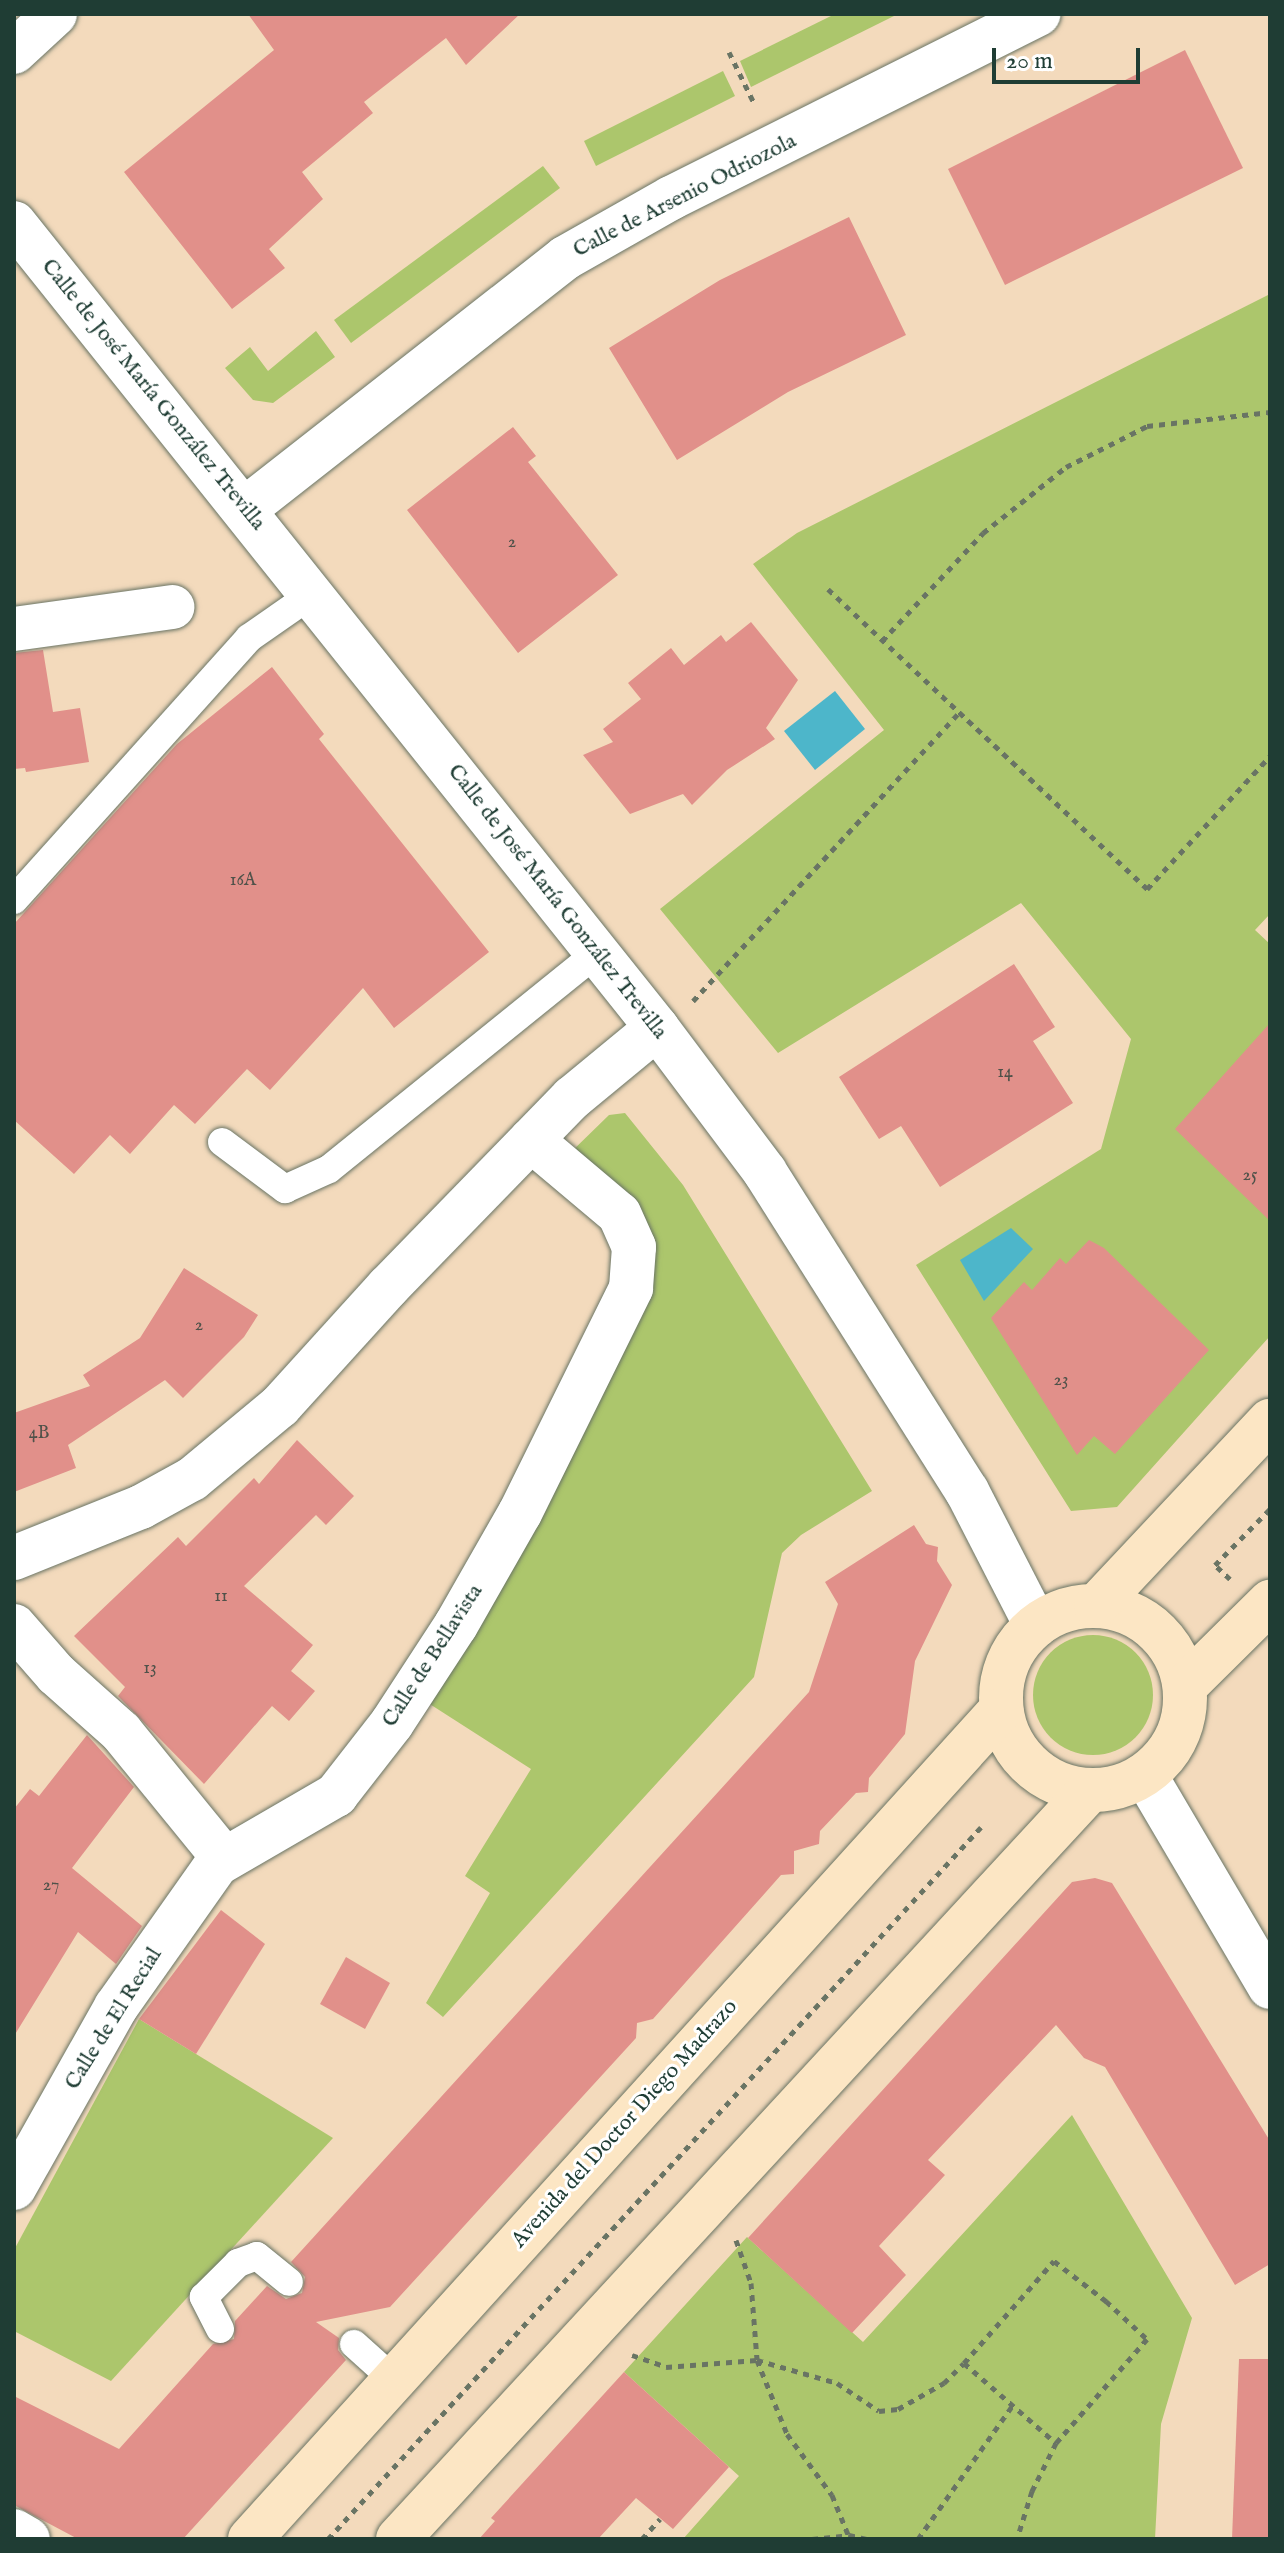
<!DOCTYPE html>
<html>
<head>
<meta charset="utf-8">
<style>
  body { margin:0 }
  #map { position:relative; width:1284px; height:2553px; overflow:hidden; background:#f3dabc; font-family:"IM FELL English",serif }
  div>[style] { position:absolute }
  .green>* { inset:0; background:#acc66c }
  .round { border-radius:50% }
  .water>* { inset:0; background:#4db6ca }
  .building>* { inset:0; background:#e1908a }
  .path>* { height:5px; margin-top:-2.5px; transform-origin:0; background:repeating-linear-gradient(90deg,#697464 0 6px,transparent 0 12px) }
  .roads { filter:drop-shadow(0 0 2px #697464) drop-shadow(0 0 2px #697464) }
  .service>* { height:28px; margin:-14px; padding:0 14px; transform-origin:14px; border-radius:14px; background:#fff }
  .minor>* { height:44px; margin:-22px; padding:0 22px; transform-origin:22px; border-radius:22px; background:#fff }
  .secondary>* { height:44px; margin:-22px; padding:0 22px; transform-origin:22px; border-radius:22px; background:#fce6c4 }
  .secondary>.ring { margin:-22px; padding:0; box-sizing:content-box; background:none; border:44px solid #fce6c4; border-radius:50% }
  span { translate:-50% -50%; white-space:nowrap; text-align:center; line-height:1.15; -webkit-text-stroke:6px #fff; paint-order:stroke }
  .number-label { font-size:18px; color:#50524a }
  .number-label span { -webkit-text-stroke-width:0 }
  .street-label { font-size:22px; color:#1f3d34 }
  .frame { position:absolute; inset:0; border:16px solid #1f3d34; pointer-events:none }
  .scale { position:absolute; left:992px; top:48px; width:148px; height:36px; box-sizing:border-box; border:4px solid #1f3d34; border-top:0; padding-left:10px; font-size:24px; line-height:28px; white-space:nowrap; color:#1f3d34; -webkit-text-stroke:6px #fff; paint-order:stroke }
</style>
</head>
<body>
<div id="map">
  <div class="green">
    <div style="clip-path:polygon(835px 14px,898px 14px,751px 87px,740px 61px)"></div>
    <div style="clip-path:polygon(723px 71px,735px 96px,596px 166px,584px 141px)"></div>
    <div style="clip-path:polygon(543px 166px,560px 188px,351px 343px,334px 320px)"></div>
    <div style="clip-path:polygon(1270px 294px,1270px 914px,1255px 930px,1270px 944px,1270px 1336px,1117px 1507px,1071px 1511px,916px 1265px,1101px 1149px,1131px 1039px,1021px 903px,778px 1053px,660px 909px,884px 730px,753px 564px,797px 533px)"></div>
    <div style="clip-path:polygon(316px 331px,335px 357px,273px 403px,253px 400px,225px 368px,250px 347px,268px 371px)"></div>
    <div style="clip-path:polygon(625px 1113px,683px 1185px,872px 1491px,801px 1535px,782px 1553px,754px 1677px,443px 2017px,426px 2003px,490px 1893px,465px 1876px,531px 1769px,425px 1701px,643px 1313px,568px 1155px,609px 1115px)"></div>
    <div class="round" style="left:1033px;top:1635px;width:120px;height:120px"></div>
    <div style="clip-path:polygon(139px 2019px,333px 2138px,111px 2381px,14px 2331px,14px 2250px)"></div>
    <div style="clip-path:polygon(1072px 2115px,1192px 2318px,1161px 2424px,1155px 2539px,683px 2539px,739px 2476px,624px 2372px,747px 2237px,863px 2342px)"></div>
  </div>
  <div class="water">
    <div style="clip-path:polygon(835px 691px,865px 729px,815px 770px,784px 731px)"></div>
    <div style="clip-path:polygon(1011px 1228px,1033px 1249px,984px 1301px,960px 1260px)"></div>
  </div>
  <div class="building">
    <div style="clip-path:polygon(248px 14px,520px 14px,466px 65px,446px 38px,364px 102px,373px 113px,302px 172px,323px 199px,269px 249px,285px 268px,232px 309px,124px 172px,274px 50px)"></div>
    <div style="clip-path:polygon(1185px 50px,1243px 168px,1005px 285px,948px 169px)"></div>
    <div style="clip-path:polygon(849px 217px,906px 335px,788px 392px,677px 460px,609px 348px,720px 280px)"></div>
    <div style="clip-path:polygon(513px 427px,536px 456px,528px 462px,618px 575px,518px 653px,407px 510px)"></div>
    <div style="clip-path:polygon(751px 622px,798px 680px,766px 728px,775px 739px,727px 770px,692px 805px,683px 794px,630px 814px,583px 755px,613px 742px,603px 729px,641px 699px,628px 683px,671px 648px,684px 665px,721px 635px,726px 642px)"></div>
    <div style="clip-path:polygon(43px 650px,53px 712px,80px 708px,89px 762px,26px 772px,25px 768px,14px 769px,14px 653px)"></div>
    <div style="clip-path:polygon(272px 667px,324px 734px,319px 739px,489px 952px,394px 1028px,363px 988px,270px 1090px,247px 1069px,195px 1124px,174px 1105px,130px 1154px,110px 1135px,74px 1174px,14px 1120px,14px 924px,177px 744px)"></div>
    <div style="clip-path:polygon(1014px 964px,1055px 1027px,1033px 1041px,1073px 1103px,940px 1187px,901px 1126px,879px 1139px,839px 1077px)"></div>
    <div style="clip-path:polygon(1270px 1023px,1270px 1221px,1175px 1129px)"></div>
    <div style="clip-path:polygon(1089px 1240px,1104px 1248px,1209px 1350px,1115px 1454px,1094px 1436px,1077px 1455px,991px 1318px,1024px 1282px,1032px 1290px,1060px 1258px,1066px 1264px)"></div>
    <div style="clip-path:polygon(184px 1268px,258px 1315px,244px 1337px,183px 1398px,165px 1380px,68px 1445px,76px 1468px,14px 1492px,14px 1413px,90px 1386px,83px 1375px,140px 1338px)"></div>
    <div style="clip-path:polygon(297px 1440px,354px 1496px,326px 1525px,316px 1515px,244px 1586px,313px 1645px,291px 1671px,315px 1691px,289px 1721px,272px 1706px,204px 1784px,118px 1696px,125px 1687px,74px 1636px,178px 1537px,186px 1546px,254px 1478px,259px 1484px)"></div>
    <div style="clip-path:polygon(914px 1525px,926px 1544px,938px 1547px,937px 1561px,952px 1585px,915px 1661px,905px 1734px,869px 1778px,868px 1792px,856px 1793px,820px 1831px,819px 1844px,794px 1851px,794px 1874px,781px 1875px,653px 2019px,637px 2023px,636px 2038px,390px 2307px,316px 2322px,339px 2338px,338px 2350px,346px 2360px,183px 2539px,78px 2539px,14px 2505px,14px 2396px,119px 2449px,213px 2344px,234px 2339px,235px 2321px,267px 2286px,286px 2299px,302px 2293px,305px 2277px,291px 2262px,809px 1692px,838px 1604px,825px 1582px)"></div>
    <div style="clip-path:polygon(87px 1735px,134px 1787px,72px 1868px,142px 1926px,116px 1964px,78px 1932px,14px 2036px,14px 1809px,30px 1789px,39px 1796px)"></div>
    <div style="clip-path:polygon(1095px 1878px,1112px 1883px,1270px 2141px,1270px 2264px,1235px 2285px,1105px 2067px,1084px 2058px,1056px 2025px,928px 2160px,945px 2175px,879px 2246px,906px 2275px,852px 2333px,748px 2238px,1072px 1882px)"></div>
    <div style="clip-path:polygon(221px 1910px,265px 1944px,196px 2054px,139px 2019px)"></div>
    <div style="clip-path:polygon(346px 1957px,390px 1983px,365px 2029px,320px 2004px)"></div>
    <div style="clip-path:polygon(1239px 2359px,1270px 2359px,1270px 2539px,1232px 2539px)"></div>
    <div style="clip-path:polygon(624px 2372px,729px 2467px,673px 2529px,636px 2498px,598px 2539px,479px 2539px,495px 2521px,491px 2518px)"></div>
  </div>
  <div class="path">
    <div style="left:729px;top:52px;width:57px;rotate:63.9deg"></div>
    <div style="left:828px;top:589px;width:438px;rotate:43.2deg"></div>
    <div style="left:1147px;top:889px;width:181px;rotate:-47.2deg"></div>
    <div style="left:882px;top:641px;width:148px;rotate:-46.9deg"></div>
    <div style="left:983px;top:533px;width:106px;rotate:-38.5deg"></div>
    <div style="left:1066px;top:467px;width:91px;rotate:-26.8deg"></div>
    <div style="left:1147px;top:426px;width:124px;rotate:-6.5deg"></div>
    <div style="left:693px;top:1001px;width:392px;rotate:-47.3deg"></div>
    <div style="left:1230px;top:1579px;width:21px;rotate:-137deg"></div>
    <div style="left:1215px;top:1565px;width:78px;rotate:-45.5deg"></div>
    <div style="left:736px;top:2240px;width:46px;rotate:70.8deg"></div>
    <div style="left:751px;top:2283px;width:77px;rotate:85.5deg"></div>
    <div style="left:757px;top:2360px;width:80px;rotate:67.9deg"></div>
    <div style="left:787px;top:2434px;width:76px;rotate:53.6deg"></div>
    <div style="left:832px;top:2495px;width:48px;rotate:67.8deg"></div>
    <div style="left:632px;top:2355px;width:36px;rotate:19deg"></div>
    <div style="left:666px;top:2367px;width:91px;rotate:-4.4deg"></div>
    <div style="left:757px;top:2360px;width:83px;rotate:16deg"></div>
    <div style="left:837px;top:2383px;width:50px;rotate:33.7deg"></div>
    <div style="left:879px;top:2411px;width:19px;rotate:-6deg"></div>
    <div style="left:898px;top:2409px;width:53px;rotate:-29.5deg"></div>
    <div style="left:944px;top:2383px;width:28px;rotate:-45deg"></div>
    <div style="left:964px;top:2363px;width:122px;rotate:41deg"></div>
    <div style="left:1056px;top:2443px;width:54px;rotate:116.6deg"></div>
    <div style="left:1032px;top:2491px;width:50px;rotate:107.4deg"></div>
    <div style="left:964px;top:2363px;width:136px;rotate:-48.6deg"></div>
    <div style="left:1054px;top:2261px;width:66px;rotate:37.6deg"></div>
    <div style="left:1106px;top:2301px;width:56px;rotate:42.8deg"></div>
    <div style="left:1147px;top:2339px;width:138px;rotate:131.2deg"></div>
    <div style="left:328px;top:2539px;width:966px;rotate:-47.47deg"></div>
    <div style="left:642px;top:2539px;width:27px;rotate:-48deg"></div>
    <div style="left:812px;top:2539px;width:37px;rotate:-6deg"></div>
    <div style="left:849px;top:2535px;width:18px;rotate:13deg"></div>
    <div style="left:918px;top:2539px;width:164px;rotate:-54.7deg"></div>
  </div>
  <div class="roads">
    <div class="service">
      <div style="left:14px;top:900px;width:352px;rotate:-48.1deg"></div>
      <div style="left:249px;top:638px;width:77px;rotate:-34.9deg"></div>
      <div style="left:222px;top:1142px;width:79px;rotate:36.7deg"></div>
      <div style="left:285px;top:1189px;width:48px;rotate:-24.4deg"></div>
      <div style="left:329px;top:1169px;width:344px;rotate:-38.9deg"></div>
      <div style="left:220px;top:2329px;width:36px;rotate:-117deg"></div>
      <div style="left:204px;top:2297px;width:48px;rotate:-45deg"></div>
      <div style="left:238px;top:2263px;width:20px;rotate:-20deg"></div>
      <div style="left:257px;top:2256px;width:41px;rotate:39.1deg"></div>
      <div style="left:354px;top:2344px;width:54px;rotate:42deg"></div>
    </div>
    <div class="minor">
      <div style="left:14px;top:52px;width:56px;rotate:-42.8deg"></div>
      <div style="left:14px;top:223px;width:1030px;rotate:51.38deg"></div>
      <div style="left:657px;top:1028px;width:180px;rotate:53.1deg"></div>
      <div style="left:765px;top:1172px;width:378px;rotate:57.7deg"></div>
      <div style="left:967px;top:1491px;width:151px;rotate:62.8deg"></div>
      <div style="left:245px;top:509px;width:407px;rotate:-38.1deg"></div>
      <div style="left:565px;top:258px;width:122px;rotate:-29.5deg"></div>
      <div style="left:671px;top:198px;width:411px;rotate:-26.6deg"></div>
      <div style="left:14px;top:629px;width:160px;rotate:-7.9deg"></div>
      <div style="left:14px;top:1558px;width:137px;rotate:-21.9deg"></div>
      <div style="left:141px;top:1507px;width:58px;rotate:-28.8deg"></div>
      <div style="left:192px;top:1479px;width:114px;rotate:-39.7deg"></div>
      <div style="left:280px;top:1406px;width:161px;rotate:-47.8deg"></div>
      <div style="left:388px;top:1287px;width:264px;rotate:-45.8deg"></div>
      <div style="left:572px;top:1098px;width:110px;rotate:-39.5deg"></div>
      <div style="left:14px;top:1626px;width:64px;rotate:48.8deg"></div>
      <div style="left:56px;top:1674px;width:87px;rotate:41.7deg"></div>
      <div style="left:121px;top:1732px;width:161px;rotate:50.8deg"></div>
      <div style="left:1145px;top:1775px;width:246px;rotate:59.5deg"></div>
      <div style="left:14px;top:2188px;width:208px;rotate:-60.6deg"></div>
      <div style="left:116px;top:2007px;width:175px;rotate:-54.8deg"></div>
      <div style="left:217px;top:1864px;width:138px;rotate:-30.1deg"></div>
      <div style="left:336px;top:1795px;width:91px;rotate:-52.1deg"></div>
      <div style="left:392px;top:1723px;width:117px;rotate:-56.9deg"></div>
      <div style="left:456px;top:1625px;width:129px;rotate:-60.3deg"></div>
      <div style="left:520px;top:1513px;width:251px;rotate:-63.7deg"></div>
      <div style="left:631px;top:1288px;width:41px;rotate:-85.8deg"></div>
      <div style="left:634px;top:1247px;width:36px;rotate:-114deg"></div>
      <div style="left:619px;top:1214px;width:115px;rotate:-139.9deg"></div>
      <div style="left:14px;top:2531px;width:16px;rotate:30deg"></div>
    </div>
    <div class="secondary">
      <div class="ring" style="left:1001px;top:1606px;width:140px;height:140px"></div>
      <div style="left:1096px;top:1606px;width:254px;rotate:-46.8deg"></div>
      <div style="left:1185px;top:1686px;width:120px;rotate:-44.7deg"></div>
      <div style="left:250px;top:2539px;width:1119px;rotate:-47.83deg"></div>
      <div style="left:398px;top:2539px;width:1018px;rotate:-47.27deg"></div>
    </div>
  </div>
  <div class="number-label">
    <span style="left:512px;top:543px">2</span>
    <span style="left:243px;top:881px">16A</span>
    <span style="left:1005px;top:1073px">14</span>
    <span style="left:1250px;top:1176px">25</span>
    <span style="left:199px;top:1326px">2</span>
    <span style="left:1061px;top:1381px">23</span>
    <span style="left:39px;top:1434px">4B</span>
    <span style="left:221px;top:1597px">11</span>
    <span style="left:150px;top:1669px">13</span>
    <span style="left:51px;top:1886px">27</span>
  </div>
  <div class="street-label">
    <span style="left:685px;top:196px;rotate:-27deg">Calle de Arsenio Odriozola</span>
    <span style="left:153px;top:395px;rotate:51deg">Calle de José María González Trevilla</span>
    <span style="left:557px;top:902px;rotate:52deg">Calle de José María González Trevilla</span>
    <span style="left:433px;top:1656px;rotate:-57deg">Calle de Bellavista</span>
    <span style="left:114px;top:2019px;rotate:-58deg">Calle de El Recial</span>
    <span style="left:625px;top:2124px;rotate:-48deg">Avenida del Doctor Diego Madrazo</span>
  </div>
  <div class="frame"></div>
  <div class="scale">20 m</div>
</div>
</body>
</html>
